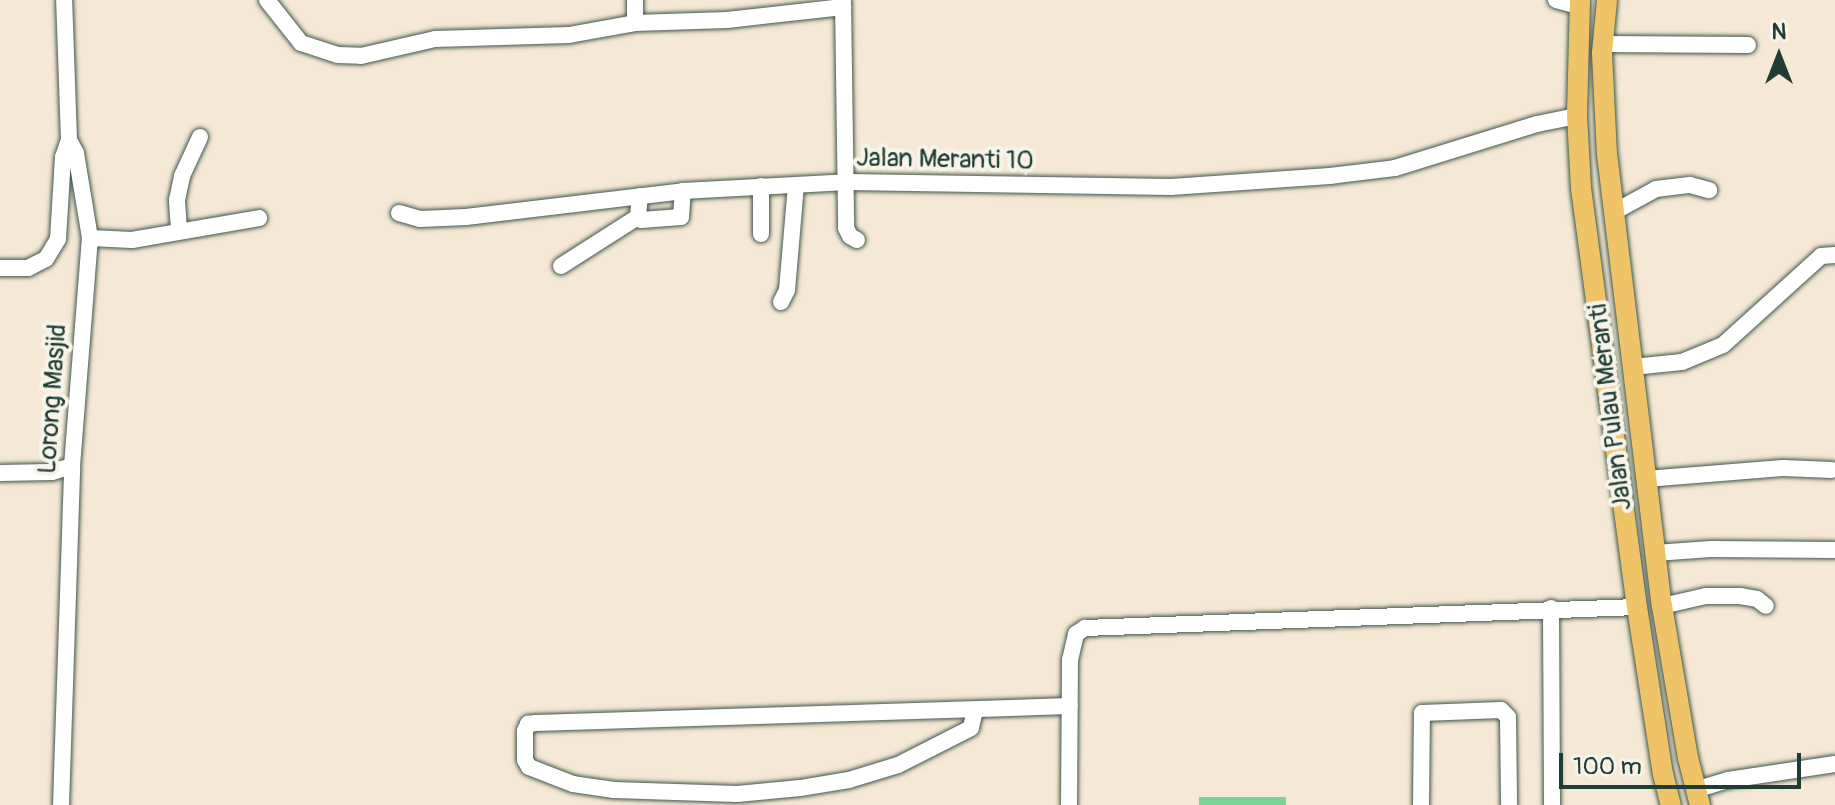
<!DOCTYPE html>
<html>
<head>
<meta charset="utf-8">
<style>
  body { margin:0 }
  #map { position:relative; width:1835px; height:805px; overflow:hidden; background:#f5e8d4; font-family:Pangolin,sans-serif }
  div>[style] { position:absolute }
  .green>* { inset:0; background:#7cd398 }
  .roads { filter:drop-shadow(0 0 2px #3f574c) drop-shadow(0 0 2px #3f574c) }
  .minor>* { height:16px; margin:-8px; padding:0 8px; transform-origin:8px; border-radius:8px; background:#fff }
  .major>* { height:20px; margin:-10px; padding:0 10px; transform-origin:10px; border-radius:10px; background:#efc469 }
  span { translate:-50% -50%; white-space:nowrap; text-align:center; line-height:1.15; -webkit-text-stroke:8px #f7f3e8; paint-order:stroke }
  .street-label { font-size:26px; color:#1f3d34 }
  .north { position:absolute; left:1739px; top:16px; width:80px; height:80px; -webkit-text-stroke:6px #f7f3e8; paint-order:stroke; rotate:0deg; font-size:22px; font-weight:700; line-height:32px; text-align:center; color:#1f3d34 }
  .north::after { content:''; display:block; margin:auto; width:28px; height:36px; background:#1f3d34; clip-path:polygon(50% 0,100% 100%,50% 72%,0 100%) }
  .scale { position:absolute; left:1559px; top:753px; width:242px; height:36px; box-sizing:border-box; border:4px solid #1f3d34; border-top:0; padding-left:10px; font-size:24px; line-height:28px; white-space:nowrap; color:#1f3d34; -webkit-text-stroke:6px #f7f3e8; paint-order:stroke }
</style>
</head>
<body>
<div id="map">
  <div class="green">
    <div style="clip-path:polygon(1199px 797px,1286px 797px,1286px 805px,1199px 805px)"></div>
  </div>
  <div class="roads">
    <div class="minor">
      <div style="left:267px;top:0;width:55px;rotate:51.7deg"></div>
      <div style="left:301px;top:43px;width:39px;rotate:18deg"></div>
      <div style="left:338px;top:55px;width:23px;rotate:2deg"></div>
      <div style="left:361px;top:56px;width:76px;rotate:-12.9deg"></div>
      <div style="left:435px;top:39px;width:134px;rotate:-1.7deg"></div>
      <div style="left:569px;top:35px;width:67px;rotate:-10.3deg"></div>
      <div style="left:635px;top:23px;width:92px;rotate:-1.9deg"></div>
      <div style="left:727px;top:20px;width:117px;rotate:-6.4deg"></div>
      <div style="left:635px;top:0;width:23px;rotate:90deg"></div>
      <div style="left:843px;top:0;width:228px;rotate:89.2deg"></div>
      <div style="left:846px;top:228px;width:9px;rotate:63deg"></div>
      <div style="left:850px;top:236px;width:8px;rotate:30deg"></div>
      <div style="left:1556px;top:0;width:24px;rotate:15deg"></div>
      <div style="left:1603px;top:44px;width:145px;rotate:0.4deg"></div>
      <div style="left:1614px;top:212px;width:48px;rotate:-28.7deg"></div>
      <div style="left:1656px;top:189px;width:34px;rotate:-7deg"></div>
      <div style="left:1690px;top:185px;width:20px;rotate:15deg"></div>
      <div style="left:399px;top:213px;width:22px;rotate:16deg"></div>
      <div style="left:420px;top:219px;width:46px;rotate:-2.5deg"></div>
      <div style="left:466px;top:217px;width:219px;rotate:-6.8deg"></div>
      <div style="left:683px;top:191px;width:164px;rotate:-3.1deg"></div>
      <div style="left:847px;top:182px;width:324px;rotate:0.9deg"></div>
      <div style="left:1171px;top:187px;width:159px;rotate:-4deg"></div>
      <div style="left:1330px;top:176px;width:65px;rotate:-7deg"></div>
      <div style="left:1395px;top:168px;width:149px;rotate:-17.2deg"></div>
      <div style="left:1537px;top:124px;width:41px;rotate:-11.3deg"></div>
      <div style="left:638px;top:217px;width:4px;rotate:45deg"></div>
      <div style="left:641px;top:220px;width:40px;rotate:-4.3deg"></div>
      <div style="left:681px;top:217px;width:26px;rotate:-86deg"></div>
      <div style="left:179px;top:230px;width:30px;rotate:-94deg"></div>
      <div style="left:177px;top:200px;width:25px;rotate:-78deg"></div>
      <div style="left:182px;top:176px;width:43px;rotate:-65.2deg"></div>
      <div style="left:761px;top:234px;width:48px;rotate:-90deg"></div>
      <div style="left:90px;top:238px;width:42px;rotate:2.7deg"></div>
      <div style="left:132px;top:240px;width:129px;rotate:-9.8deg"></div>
      <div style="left:561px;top:266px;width:91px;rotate:-32.5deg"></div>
      <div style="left:638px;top:217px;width:21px;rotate:-85deg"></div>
      <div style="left:0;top:268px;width:28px"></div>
      <div style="left:28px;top:268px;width:20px;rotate:-27deg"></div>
      <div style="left:46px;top:259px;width:23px;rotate:-59deg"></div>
      <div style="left:58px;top:239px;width:82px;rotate:-86.5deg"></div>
      <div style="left:63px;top:157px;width:18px;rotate:-71deg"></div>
      <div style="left:781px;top:302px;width:13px;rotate:-63deg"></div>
      <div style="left:787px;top:290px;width:105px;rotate:-85.1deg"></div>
      <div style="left:1633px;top:367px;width:49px;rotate:-5.8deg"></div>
      <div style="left:1682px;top:362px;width:44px;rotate:-22.5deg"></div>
      <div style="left:1723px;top:345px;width:132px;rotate:-42.2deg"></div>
      <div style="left:1821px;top:256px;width:14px;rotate:-4deg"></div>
      <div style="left:0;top:473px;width:52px;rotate:-1.1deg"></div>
      <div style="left:52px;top:472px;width:21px;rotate:-17deg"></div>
      <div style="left:1646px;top:479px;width:137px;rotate:-4.6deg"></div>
      <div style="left:1783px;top:468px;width:49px;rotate:2.3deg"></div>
      <div style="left:1655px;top:553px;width:56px;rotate:-4.1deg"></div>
      <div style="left:1711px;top:549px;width:124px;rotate:0.5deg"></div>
      <div style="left:1662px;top:606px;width:45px;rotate:-12.8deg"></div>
      <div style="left:1706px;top:596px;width:34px"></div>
      <div style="left:1740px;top:596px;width:17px;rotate:10deg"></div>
      <div style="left:1757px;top:599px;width:11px;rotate:38deg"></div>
      <div style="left:1551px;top:608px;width:197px;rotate:89.7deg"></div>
      <div style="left:975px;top:710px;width:18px;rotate:103deg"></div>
      <div style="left:971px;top:728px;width:82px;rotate:153.1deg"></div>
      <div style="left:898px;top:765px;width:51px;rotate:163deg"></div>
      <div style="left:849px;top:780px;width:50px;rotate:170.7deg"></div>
      <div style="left:800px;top:788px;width:63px;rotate:174.6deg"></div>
      <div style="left:737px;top:794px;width:123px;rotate:-178.1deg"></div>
      <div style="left:614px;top:790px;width:41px;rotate:-171.7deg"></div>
      <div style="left:573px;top:784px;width:47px;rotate:-158.9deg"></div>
      <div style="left:529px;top:767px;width:8px;rotate:-120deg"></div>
      <div style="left:525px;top:760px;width:29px;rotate:-90deg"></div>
      <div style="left:525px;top:731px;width:8px;rotate:-67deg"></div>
      <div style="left:528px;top:724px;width:8px;rotate:-7deg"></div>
      <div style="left:536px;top:723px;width:534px;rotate:-1.82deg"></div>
      <div style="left:1695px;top:790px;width:34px;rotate:-17deg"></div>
      <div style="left:1728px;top:780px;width:108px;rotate:-8.5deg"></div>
      <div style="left:61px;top:805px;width:339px;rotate:-88.1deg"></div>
      <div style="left:72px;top:466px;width:229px;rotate:-85.5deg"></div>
      <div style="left:90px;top:238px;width:86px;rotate:-99.4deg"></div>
      <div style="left:76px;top:153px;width:15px;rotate:-118deg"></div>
      <div style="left:69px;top:140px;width:140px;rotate:-92deg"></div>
      <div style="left:1069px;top:805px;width:145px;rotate:-89.6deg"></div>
      <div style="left:1070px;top:660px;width:27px;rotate:-77deg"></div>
      <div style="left:1076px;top:634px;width:11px;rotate:-34deg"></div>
      <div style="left:1085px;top:628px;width:552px;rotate:-2.18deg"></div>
      <div style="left:1421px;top:805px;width:92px;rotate:-89.4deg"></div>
      <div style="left:1422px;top:713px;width:79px;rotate:-2.2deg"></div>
      <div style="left:1501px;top:710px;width:10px;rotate:45deg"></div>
      <div style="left:1508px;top:717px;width:88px;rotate:89.3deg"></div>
    </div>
    <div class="major">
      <div style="left:1580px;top:0;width:116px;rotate:91.5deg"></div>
      <div style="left:1577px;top:116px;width:72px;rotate:86.8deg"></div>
      <div style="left:1581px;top:188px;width:423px;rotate:82.4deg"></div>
      <div style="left:1637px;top:607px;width:169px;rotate:81.2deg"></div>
      <div style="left:1663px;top:774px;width:32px;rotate:76deg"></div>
      <div style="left:1607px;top:0;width:53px;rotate:95.4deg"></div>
      <div style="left:1602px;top:53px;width:101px;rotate:87.2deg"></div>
      <div style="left:1607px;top:154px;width:455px;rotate:83.1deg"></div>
      <div style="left:1662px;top:606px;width:154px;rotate:80.3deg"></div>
      <div style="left:1688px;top:758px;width:49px;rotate:75.7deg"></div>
    </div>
  </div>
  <div class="street-label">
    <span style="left:945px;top:160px;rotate:1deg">Jalan Meranti 10</span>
    <span style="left:53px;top:399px;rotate:-86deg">Lorong Masjid</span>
    <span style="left:1611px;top:407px;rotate:-97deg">Jalan Pulau Meranti</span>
  </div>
  <div class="north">N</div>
  <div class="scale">100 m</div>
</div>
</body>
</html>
